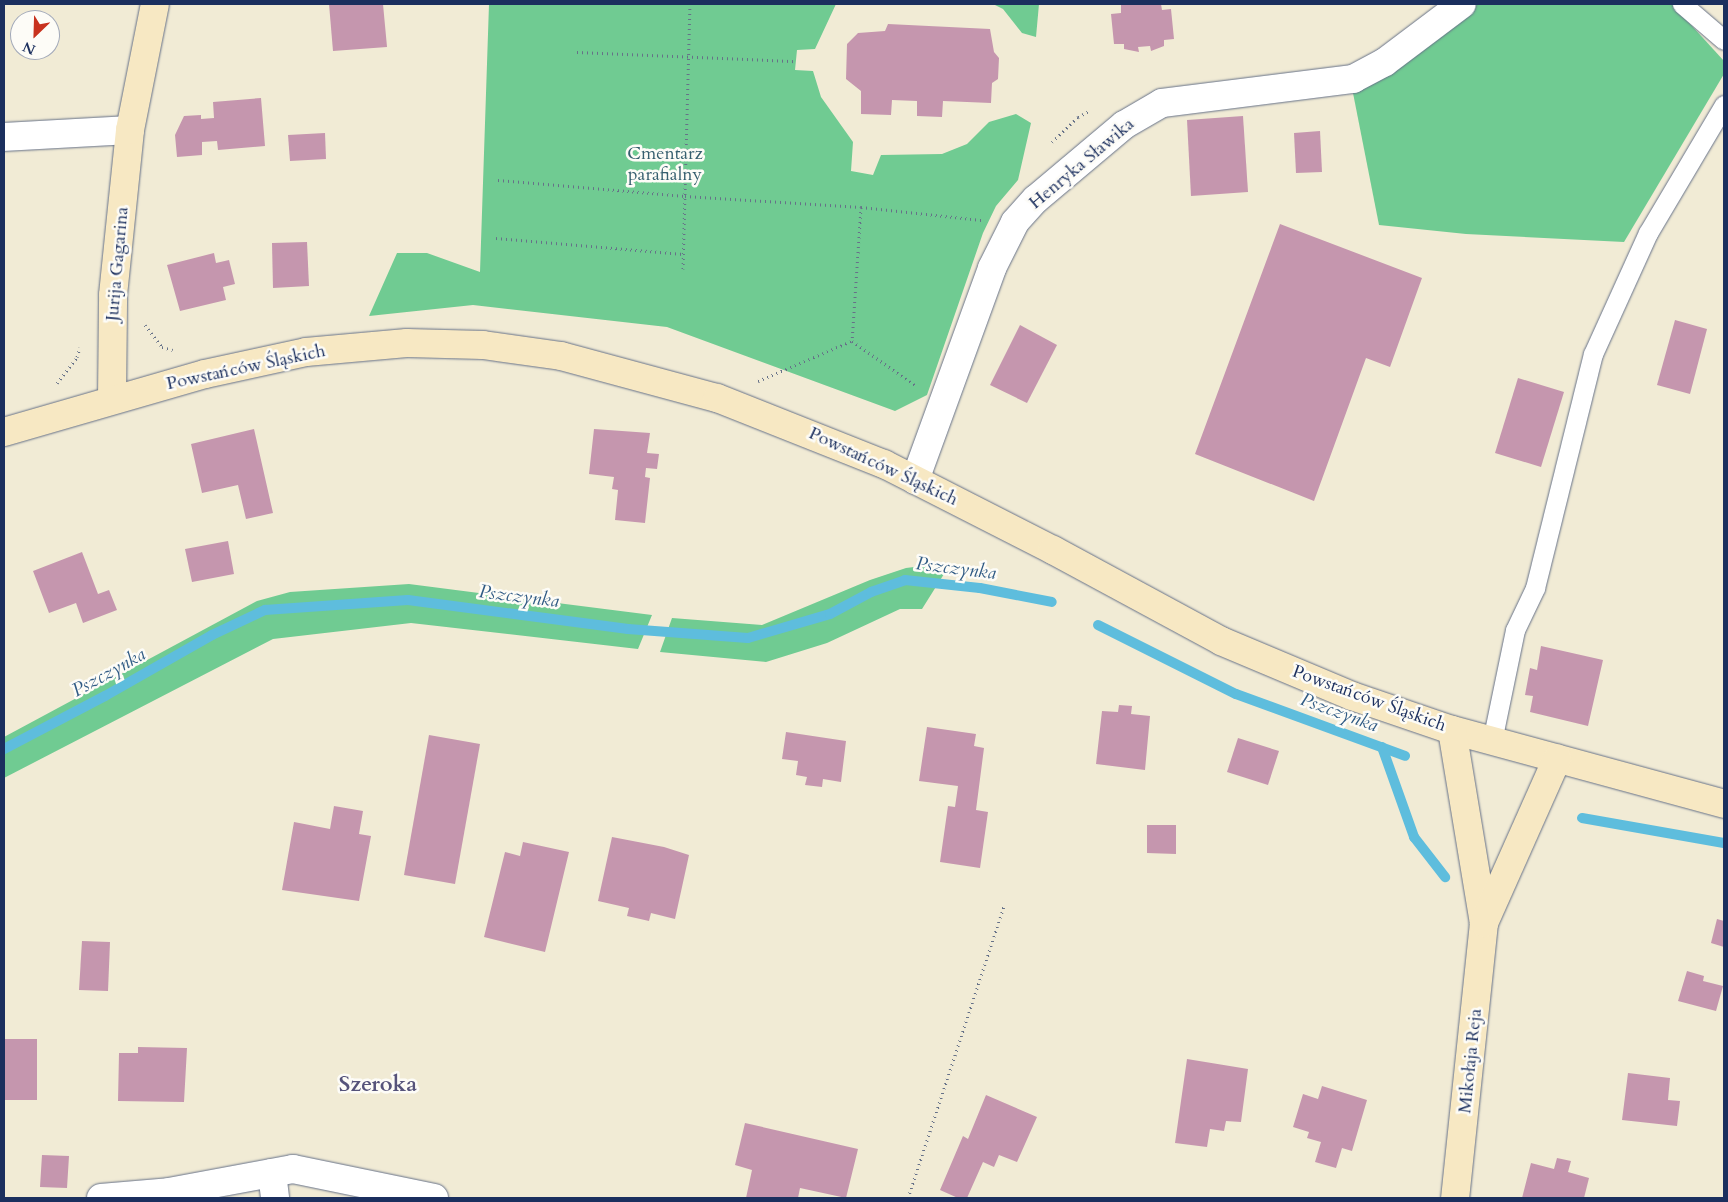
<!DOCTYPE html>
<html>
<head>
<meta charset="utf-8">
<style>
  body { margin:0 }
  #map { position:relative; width:1728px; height:1202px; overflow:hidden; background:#f1ebd5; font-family:Cardo,serif }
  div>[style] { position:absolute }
  .green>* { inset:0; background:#70cb92 }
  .stream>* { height:10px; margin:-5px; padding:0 5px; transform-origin:5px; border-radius:5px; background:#5ebddd }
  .building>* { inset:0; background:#c596ae }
  .path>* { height:3px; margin-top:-1.5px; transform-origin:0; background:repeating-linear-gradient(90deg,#667188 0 1px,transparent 0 5px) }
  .roads { filter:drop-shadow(0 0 1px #667188) drop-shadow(0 0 1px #667188) }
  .lane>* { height:19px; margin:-9.5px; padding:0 9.5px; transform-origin:9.5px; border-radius:9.5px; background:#fff }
  .street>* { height:28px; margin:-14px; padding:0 14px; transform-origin:14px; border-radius:14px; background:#fff }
  .secondary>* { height:28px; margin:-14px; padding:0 14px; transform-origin:14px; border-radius:14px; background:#f7e8c3 }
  span { translate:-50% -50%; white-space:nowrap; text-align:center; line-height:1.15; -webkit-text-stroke:5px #fdfcf7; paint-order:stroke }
  .park-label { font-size:18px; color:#355e6e }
  .street-label { font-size:18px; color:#1b2f5e }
  .water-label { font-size:19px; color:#2f5a84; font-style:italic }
  .district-label { font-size:22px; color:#56537a; font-weight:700 }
  .frame { position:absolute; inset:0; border:5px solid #1b2f5e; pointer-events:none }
  .north { position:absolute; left:10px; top:10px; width:50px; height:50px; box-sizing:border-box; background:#fdfcf7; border:1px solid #a3aaba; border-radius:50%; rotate:204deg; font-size:14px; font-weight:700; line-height:20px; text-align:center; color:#1b2f5e }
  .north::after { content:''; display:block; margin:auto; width:18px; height:22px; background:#c8321e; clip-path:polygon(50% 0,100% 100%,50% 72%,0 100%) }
</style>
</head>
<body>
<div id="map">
  <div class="green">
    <div style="clip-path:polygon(489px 4px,836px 4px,815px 49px,797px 50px,795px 70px,813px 71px,821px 97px,853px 142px,851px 171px,873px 175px,881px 155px,942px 154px,967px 144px,989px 122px,1016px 114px,1031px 123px,1018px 180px,996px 206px,983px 233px,927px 395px,895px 411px,667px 327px,473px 305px,369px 316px,397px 253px,427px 253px,480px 272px)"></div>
    <div style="clip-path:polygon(993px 4px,1039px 4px,1036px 37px,1022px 33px,1003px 9px)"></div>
    <div style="clip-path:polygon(1475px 4px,1672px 4px,1724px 61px,1724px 74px,1624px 242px,1466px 234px,1379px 225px,1353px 93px)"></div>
    <div style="clip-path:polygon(930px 565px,949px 566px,922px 609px,900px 609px,827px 643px,766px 662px,660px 652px,672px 618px,762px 625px,870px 580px,906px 568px)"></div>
    <div style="clip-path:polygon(409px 584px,652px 615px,638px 649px,411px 623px,273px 639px,4px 778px,4px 737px,257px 601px,290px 592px)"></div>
  </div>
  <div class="stream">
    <div style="left:1098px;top:625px;width:154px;rotate:26.6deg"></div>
    <div style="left:1236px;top:694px;width:180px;rotate:20.1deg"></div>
    <div style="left:1382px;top:747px;width:96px;rotate:70.4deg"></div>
    <div style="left:1414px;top:837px;width:51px;rotate:52.2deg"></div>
    <div style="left:4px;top:749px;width:114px;rotate:-27.7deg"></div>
    <div style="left:105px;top:696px;width:123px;rotate:-29.7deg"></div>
    <div style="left:212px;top:635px;width:59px;rotate:-25.3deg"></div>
    <div style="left:265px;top:610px;width:143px;rotate:-4deg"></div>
    <div style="left:408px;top:600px;width:222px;rotate:7.5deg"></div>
    <div style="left:628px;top:629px;width:120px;rotate:4.3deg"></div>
    <div style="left:748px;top:638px;width:85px;rotate:-16.3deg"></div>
    <div style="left:830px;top:614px;width:47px;rotate:-28.2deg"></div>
    <div style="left:871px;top:592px;width:36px;rotate:-19deg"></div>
    <div style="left:905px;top:580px;width:75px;rotate:6.1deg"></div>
    <div style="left:980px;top:588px;width:73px;rotate:11deg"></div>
    <div style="left:1582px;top:818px;width:144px;rotate:10deg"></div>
  </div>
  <div class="building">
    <div style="clip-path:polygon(329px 4px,383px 4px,387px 47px,333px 51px)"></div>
    <div style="clip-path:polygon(1121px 4px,1161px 4px,1162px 10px,1171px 9px,1174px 39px,1164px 40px,1164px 46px,1151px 51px,1150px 46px,1138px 47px,1139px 52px,1124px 49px,1124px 44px,1114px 44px,1111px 14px,1121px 13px)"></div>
    <div style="clip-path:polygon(888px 24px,990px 29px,994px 52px,999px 58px,998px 79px,992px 83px,991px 103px,943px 101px,942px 117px,917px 116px,917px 101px,892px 100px,891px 115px,861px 114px,861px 91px,846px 79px,847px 44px,858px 33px,885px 31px)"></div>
    <div style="clip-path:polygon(261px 98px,265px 146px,218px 150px,217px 141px,202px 142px,202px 134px,202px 155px,177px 157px,175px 135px,184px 116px,201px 115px,201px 119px,214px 118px,213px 102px)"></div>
    <div style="clip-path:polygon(1243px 116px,1248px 192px,1191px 196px,1187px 120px)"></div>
    <div style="clip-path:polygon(1320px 131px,1322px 172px,1296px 173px,1294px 133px)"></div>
    <div style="clip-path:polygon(325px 133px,326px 159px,290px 161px,288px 135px)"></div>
    <div style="clip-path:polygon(1280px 224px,1422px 278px,1390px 367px,1366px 358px,1314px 501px,1195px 454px)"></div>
    <div style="clip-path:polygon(307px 242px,309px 286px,273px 288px,272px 243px)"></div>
    <div style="clip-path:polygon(214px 253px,216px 263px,229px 260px,235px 284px,223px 287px,226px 300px,180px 311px,167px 265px)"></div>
    <div style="clip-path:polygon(1675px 320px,1707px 329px,1690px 394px,1657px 385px)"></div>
    <div style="clip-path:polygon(1020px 325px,1057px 345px,1027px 403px,990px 385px)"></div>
    <div style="clip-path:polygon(1518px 378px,1564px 392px,1541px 467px,1495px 453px)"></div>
    <div style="clip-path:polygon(254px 429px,273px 513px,246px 519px,238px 485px,202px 493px,191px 444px)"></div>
    <div style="clip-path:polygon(594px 429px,650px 433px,647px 453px,659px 454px,657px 469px,646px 468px,645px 477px,650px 478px,645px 523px,615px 520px,618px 490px,612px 489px,614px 477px,589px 474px)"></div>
    <div style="clip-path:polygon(228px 541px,234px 574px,192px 582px,185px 549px)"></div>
    <div style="clip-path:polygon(82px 552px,98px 594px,109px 590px,117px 610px,83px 623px,76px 603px,49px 613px,33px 571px)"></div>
    <div style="clip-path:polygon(1541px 646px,1603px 660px,1588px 726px,1530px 712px,1533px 696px,1525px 695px,1530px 668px,1537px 670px)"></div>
    <div style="clip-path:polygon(1119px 705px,1132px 706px,1131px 714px,1150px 716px,1145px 770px,1096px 764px,1102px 711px,1118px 712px)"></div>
    <div style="clip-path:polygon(927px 727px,976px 734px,974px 746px,984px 748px,976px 810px,988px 812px,980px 868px,940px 862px,948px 806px,955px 807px,958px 786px,919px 781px)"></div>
    <div style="clip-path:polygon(786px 732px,846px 741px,841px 782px,823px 779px,822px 787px,805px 785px,807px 777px,796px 775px,798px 761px,782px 759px)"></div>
    <div style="clip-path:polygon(429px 735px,480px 744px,455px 884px,404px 875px)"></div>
    <div style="clip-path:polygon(1238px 738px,1279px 751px,1268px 785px,1227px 772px)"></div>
    <div style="clip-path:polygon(334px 806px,363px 811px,359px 834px,371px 836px,359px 901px,282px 890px,294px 822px,330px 829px)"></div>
    <div style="clip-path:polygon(1147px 825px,1176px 825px,1176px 854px,1147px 853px)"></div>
    <div style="clip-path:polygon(612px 837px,664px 847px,689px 855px,675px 919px,651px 913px,649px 921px,627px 916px,629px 908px,598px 901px)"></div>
    <div style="clip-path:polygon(523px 842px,569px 852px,545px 952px,484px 937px,505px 852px,520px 856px)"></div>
    <div style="clip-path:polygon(1717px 919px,1724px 921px,1724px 947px,1711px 943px)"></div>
    <div style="clip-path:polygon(82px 941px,110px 942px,108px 991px,79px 990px)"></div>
    <div style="clip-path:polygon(1687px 971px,1704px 976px,1703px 981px,1723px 986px,1716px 1011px,1678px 1001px)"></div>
    <div style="clip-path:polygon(4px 1039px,37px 1039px,37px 1100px,4px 1100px)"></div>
    <div style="clip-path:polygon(138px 1047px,187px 1048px,184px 1102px,118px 1101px,119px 1053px,138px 1053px)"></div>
    <div style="clip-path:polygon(1187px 1059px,1248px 1069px,1241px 1122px,1226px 1121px,1224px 1131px,1210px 1129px,1207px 1147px,1175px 1143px)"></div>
    <div style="clip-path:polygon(1628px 1073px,1670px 1078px,1668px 1100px,1680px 1101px,1677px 1126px,1622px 1120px)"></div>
    <div style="clip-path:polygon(1322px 1086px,1367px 1100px,1352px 1151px,1342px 1148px,1336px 1168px,1315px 1162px,1321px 1142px,1307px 1138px,1309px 1132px,1293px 1127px,1303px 1094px,1318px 1099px)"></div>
    <div style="clip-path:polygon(986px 1095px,1037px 1117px,1017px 1162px,999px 1155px,994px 1167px,983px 1162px,967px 1198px,958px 1198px,940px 1190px,963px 1136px,968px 1139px)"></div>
    <div style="clip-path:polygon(745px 1123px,858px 1149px,846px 1198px,800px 1188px,798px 1198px,746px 1198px,752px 1170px,735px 1165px)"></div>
    <div style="clip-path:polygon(42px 1155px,69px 1156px,67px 1188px,40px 1187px)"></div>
    <div style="clip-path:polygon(1557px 1158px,1571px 1161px,1568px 1172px,1589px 1178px,1584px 1198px,1522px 1198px,1531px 1163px,1554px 1169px)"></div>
  </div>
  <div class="path">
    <div style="left:577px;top:52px;width:219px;rotate:2.4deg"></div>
    <div style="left:1052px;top:142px;width:36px;rotate:-44deg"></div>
    <div style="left:1078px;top:117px;width:13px;rotate:-29deg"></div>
    <div style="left:498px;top:180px;width:188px;rotate:4.9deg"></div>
    <div style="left:685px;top:196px;width:176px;rotate:3.6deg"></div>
    <div style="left:861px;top:207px;width:121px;rotate:6.2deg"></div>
    <div style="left:861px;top:207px;width:134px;rotate:93.8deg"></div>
    <div style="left:852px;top:341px;width:78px;rotate:35.1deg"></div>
    <div style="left:496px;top:238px;width:188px;rotate:4.9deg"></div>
    <div style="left:683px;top:269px;width:265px;rotate:-88.5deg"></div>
    <div style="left:145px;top:325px;width:28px;rotate:52deg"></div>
    <div style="left:162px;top:347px;width:11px;rotate:15deg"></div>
    <div style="left:758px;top:381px;width:102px;rotate:-23.1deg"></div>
    <div style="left:57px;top:383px;width:33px;rotate:-52deg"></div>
    <div style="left:77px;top:357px;width:10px;rotate:-73deg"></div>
    <div style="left:908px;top:1198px;width:307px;rotate:-71.8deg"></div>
  </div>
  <div class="roads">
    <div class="lane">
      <div style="left:1682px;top:4px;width:55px;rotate:40.6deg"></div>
      <div style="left:1492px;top:741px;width:113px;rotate:-78.3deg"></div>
      <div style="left:1515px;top:630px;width:47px;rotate:-64.5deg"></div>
      <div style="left:1535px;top:588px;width:241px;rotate:-76.1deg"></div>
      <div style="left:1593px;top:354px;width:133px;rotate:-65.6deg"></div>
      <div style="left:1648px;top:233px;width:149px;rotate:-59.3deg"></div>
    </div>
    <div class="street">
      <div style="left:4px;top:137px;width:126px;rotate:-3.2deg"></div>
      <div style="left:915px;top:480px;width:226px;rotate:-70deg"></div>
      <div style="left:992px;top:268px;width:51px;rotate:-63.4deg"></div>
      <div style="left:1015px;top:222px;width:31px;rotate:-48deg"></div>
      <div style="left:1036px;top:199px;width:115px;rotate:-40.1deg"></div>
      <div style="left:1124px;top:125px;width:44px;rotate:-30.1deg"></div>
      <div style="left:1162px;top:103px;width:193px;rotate:-7.2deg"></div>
      <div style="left:1353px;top:79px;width:36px;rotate:-28deg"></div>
      <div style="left:1385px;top:62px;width:96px;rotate:-37deg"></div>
      <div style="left:272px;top:1173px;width:25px;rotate:83deg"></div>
      <div style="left:101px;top:1198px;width:68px;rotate:-5deg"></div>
      <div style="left:169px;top:1192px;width:126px;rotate:-10.5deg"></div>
      <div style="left:293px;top:1169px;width:144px;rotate:11.6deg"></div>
    </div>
    <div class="secondary">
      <div style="left:112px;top:399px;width:104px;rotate:-89.4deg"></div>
      <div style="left:113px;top:295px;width:166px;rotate:-84.1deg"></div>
      <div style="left:130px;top:130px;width:128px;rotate:-78.8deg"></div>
      <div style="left:4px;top:432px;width:209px;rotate:-16.1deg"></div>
      <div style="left:205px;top:374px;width:103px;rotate:-12.3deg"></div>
      <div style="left:306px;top:352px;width:101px;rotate:-5.1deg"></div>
      <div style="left:407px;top:343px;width:76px;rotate:1.5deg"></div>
      <div style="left:483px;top:345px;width:79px;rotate:8deg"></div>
      <div style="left:561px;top:356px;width:162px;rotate:15.1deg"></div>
      <div style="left:717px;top:398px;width:180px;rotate:21.6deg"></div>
      <div style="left:884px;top:464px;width:190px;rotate:27deg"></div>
      <div style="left:1053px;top:550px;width:191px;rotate:28.4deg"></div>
      <div style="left:1221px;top:641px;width:142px;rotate:22.8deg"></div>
      <div style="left:1352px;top:696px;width:106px;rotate:18.8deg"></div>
      <div style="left:1452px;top:730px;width:282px;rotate:15.2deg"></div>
      <div style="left:1452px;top:730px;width:196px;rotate:80.6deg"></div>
      <div style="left:1484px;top:923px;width:277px;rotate:96deg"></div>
      <div style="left:1484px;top:923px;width:180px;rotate:-66deg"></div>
    </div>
  </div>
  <div class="park-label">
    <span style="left:665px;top:165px">Cmentarz<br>parafialny</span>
  </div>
  <div class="street-label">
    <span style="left:1082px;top:164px;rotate:-40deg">Henryka Sławika</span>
    <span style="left:118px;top:264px;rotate:-85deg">Jurija Gagarina</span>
    <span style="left:246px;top:368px;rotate:-12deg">Powstańców Śląskich</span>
    <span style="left:883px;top:467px;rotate:25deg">Powstańców Śląskich</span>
    <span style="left:1369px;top:699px;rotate:20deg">Powstańców Śląskich</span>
    <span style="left:1471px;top:1061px;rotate:-84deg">Mikołaja Reja</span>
  </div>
  <div class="water-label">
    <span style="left:956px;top:569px;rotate:7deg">Pszczynka</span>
    <span style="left:519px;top:597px;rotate:7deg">Pszczynka</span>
    <span style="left:109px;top:673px;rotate:-29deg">Pszczynka</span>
    <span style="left:1339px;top:713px;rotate:20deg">Pszczynka</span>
  </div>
  <div class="district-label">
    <span style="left:378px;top:1085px">Szeroka</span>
  </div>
  <div class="frame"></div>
  <div class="north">N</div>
</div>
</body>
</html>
